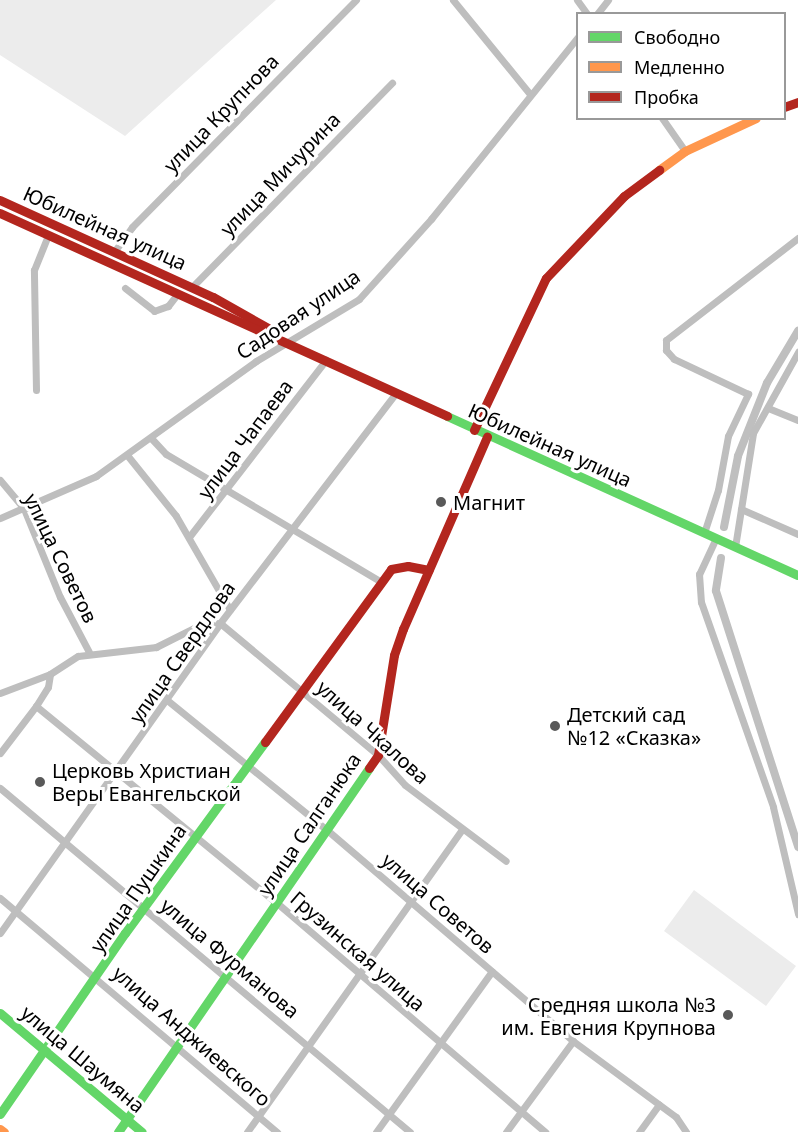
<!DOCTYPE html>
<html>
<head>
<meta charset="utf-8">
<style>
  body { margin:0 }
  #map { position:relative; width:798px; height:1132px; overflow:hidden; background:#fff; font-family:"Noto Sans",sans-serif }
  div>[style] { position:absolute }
  .green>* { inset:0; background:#ececec }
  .canal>* { height:8px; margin:-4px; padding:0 4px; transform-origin:4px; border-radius:4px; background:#bfbfbf }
  .street>* { height:7px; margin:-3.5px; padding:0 3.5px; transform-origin:3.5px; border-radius:3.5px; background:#bebebe }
  .fast>* { height:9px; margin:-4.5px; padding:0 4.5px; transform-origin:4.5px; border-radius:4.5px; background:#63d668 }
  .slow>* { height:9px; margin:-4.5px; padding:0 4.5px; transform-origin:4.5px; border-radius:4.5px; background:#ff974d }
  .jam>* { height:9px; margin:-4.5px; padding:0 4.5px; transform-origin:4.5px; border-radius:4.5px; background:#b3261e }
  .dots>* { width:16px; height:16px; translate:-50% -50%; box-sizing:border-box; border:3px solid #fff; border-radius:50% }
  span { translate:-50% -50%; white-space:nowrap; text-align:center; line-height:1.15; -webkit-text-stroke:6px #fff; paint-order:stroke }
  .street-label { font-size:20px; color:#000 }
  .poi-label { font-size:20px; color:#000 }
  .left { translate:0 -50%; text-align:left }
  .right { translate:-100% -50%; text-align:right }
  .legend { position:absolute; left:576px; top:12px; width:210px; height:108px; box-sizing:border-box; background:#fff; border:2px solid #999; margin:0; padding:8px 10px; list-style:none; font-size:18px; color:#000 }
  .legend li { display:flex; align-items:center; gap:12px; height:30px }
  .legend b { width:30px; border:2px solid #999 }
</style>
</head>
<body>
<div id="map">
  <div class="green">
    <div style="clip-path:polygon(0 0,276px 0,125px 136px,0 55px)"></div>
    <div style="clip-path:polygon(694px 890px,796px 966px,766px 1006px,664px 931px)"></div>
  </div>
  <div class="canal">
    <div style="left:724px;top:527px;width:72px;rotate:-78.8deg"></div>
    <div style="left:738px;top:456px;width:79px;rotate:-68.3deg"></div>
    <div style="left:767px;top:383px;width:61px;rotate:-59.2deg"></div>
    <div style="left:721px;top:558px;width:33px;rotate:99deg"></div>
    <div style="left:716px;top:591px;width:269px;rotate:72.2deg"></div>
  </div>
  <div class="street">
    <div style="left:453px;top:0;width:122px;rotate:50.7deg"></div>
    <div style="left:577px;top:0;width:17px;rotate:54deg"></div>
    <div style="left:597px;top:14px;width:18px;rotate:-52deg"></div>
    <div style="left:662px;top:118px;width:40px;rotate:55.1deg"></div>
    <div style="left:114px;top:252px;width:31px;rotate:-54deg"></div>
    <div style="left:132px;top:227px;width:319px;rotate:-45.4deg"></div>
    <div style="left:192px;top:287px;width:286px;rotate:-45.6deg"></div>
    <div style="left:125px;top:288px;width:37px;rotate:38deg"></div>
    <div style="left:154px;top:311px;width:15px;rotate:-20deg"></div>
    <div style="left:168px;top:306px;width:16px;rotate:-52deg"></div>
    <div style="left:36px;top:390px;width:120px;rotate:-91deg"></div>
    <div style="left:34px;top:270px;width:38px;rotate:-68deg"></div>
    <div style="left:768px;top:408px;width:32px;rotate:22deg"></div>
    <div style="left:151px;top:438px;width:22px;rotate:47deg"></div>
    <div style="left:166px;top:454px;width:251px;rotate:30.7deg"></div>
    <div style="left:127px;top:455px;width:78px;rotate:51.2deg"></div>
    <div style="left:176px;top:516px;width:108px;rotate:60.1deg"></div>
    <div style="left:0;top:480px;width:38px;rotate:50deg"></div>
    <div style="left:24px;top:509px;width:95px;rotate:67.8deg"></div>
    <div style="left:60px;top:597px;width:62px;rotate:62.2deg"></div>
    <div style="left:741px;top:509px;width:62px;rotate:23.7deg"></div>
    <div style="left:0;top:518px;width:105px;rotate:-23.6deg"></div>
    <div style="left:96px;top:476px;width:197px;rotate:-35.7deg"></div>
    <div style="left:256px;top:361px;width:120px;rotate:-31deg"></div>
    <div style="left:359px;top:299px;width:108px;rotate:-48deg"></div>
    <div style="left:431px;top:219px;width:234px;rotate:-51.1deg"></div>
    <div style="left:704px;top:533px;width:45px;rotate:-72deg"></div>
    <div style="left:718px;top:490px;width:55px;rotate:-79.5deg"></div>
    <div style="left:728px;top:436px;width:47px;rotate:-64.5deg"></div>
    <div style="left:748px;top:394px;width:82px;rotate:-154.7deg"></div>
    <div style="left:674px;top:359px;width:12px;rotate:-132deg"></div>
    <div style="left:666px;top:350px;width:10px;rotate:-90deg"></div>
    <div style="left:666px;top:340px;width:167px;rotate:-37.7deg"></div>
    <div style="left:189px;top:537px;width:224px;rotate:-52.3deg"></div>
    <div style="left:716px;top:538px;width:40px;rotate:115deg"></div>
    <div style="left:699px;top:574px;width:28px;rotate:86deg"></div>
    <div style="left:701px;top:602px;width:217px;rotate:70.6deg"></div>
    <div style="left:773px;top:807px;width:110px;rotate:76.8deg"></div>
    <div style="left:735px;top:547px;width:115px;rotate:-81deg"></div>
    <div style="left:753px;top:433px;width:93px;rotate:-60.9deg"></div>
    <div style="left:0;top:693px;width:53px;rotate:-20.8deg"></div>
    <div style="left:50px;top:674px;width:33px;rotate:-33deg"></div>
    <div style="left:78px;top:656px;width:79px;rotate:-6.6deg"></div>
    <div style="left:156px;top:647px;width:51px;rotate:-26.6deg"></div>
    <div style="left:202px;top:624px;width:18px;rotate:-3deg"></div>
    <div style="left:220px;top:623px;width:206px;rotate:39.9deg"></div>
    <div style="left:378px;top:755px;width:40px;rotate:48deg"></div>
    <div style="left:405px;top:785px;width:126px;rotate:37deg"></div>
    <div style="left:167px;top:700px;width:206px;rotate:39.1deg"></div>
    <div style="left:327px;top:830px;width:324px;rotate:40.6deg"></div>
    <div style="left:573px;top:1041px;width:128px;rotate:36.4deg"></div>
    <div style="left:676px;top:1117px;width:18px;rotate:56deg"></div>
    <div style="left:36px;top:706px;width:311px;rotate:39.3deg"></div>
    <div style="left:277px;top:903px;width:353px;rotate:40.5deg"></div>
    <div style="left:0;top:753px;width:59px;rotate:-52.5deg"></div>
    <div style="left:36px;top:706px;width:22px;rotate:-58deg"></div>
    <div style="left:48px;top:687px;width:13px;rotate:-81deg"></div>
    <div style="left:0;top:788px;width:535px;rotate:40deg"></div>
    <div style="left:0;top:898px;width:363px;rotate:40.2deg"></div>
    <div style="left:0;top:933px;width:380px;rotate:-54.6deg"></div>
    <div style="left:220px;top:623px;width:290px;rotate:-52.6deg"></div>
    <div style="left:247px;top:1132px;width:371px;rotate:-54.6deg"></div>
    <div style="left:376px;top:1132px;width:198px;rotate:-54.2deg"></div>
    <div style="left:506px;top:1132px;width:113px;rotate:-53.6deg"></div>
    <div style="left:639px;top:1132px;width:34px;rotate:-54deg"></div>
  </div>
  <div class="fast">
    <div style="left:447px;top:416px;width:385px;rotate:24.4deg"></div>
    <div style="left:0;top:1013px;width:185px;rotate:40deg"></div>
    <div style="left:0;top:1114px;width:220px;rotate:-55.4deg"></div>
    <div style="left:125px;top:933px;width:237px;rotate:-53.8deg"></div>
    <div style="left:118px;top:1132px;width:442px;rotate:-55.4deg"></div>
  </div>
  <div class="slow">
    <div style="left:659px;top:170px;width:32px;rotate:-36deg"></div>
    <div style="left:685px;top:151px;width:78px;rotate:-24.9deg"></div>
    <div style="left:0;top:1129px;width:5px;rotate:37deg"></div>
  </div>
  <div class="jam">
    <div style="left:784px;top:107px;width:15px;rotate:-20deg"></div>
    <div style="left:0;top:200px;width:234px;rotate:24.5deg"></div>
    <div style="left:213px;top:297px;width:63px;rotate:29.4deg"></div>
    <div style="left:0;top:213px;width:491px;rotate:24.4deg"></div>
    <div style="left:474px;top:430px;width:168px;rotate:-64.7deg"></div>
    <div style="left:546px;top:278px;width:113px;rotate:-46.4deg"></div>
    <div style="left:624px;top:196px;width:44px;rotate:-36.6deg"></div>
    <div style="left:265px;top:742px;width:214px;rotate:-53.9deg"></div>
    <div style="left:391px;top:569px;width:17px;rotate:-10deg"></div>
    <div style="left:408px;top:566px;width:21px;rotate:11deg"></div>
    <div style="left:369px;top:768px;width:16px;rotate:-55deg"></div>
    <div style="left:378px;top:755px;width:101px;rotate:-80.9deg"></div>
    <div style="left:394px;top:655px;width:28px;rotate:-71deg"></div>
    <div style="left:403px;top:629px;width:210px;rotate:-66.4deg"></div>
  </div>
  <div class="dots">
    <div style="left:441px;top:502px;background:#595959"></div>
    <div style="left:555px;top:726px;background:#595959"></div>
    <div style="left:40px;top:782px;background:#595959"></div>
    <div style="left:728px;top:1015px;background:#595959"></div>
  </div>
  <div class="street-label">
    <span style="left:221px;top:113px;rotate:-46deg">улица Крупнова</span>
    <span style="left:280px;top:174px;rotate:-46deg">улица Мичурина</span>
    <span style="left:105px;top:228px;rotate:24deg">Юбилейная улица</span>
    <span style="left:298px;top:314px;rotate:-34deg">Садовая улица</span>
    <span style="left:245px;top:439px;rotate:-53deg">улица Чапаева</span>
    <span style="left:550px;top:445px;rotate:24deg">Юбилейная улица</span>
    <span style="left:61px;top:558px;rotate:64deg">улица Советов</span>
    <span style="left:182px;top:652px;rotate:-55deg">улица Свердлова</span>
    <span style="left:373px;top:732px;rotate:42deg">улица Чкалова</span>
    <span style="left:309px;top:824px;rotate:-56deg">улица Салганюка</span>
    <span style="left:138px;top:888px;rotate:-55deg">улица Пушкина</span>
    <span style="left:438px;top:903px;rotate:41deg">улица Советов</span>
    <span style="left:358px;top:951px;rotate:41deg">Грузинская улица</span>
    <span style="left:230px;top:958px;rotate:40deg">улица Фурманова</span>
    <span style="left:192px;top:1036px;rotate:41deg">улица Анджиевского</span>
    <span style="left:83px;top:1059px;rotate:40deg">улица Шаумяна</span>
  </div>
  <div class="poi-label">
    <span class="left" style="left:453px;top:502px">Магнит</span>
    <span class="left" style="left:567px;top:726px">Детский сад<br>№12 «Сказка»</span>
    <span class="left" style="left:52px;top:782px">Церковь Христиан<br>Веры Евангельской</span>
    <span class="right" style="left:716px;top:1016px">Средняя школа №3<br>им. Евгения Крупнова</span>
  </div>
  <ul class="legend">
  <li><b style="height:8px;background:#63d668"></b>Свободно</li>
  <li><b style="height:8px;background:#ff974d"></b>Медленно</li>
  <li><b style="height:8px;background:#b3261e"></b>Пробка</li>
  </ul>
</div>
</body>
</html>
